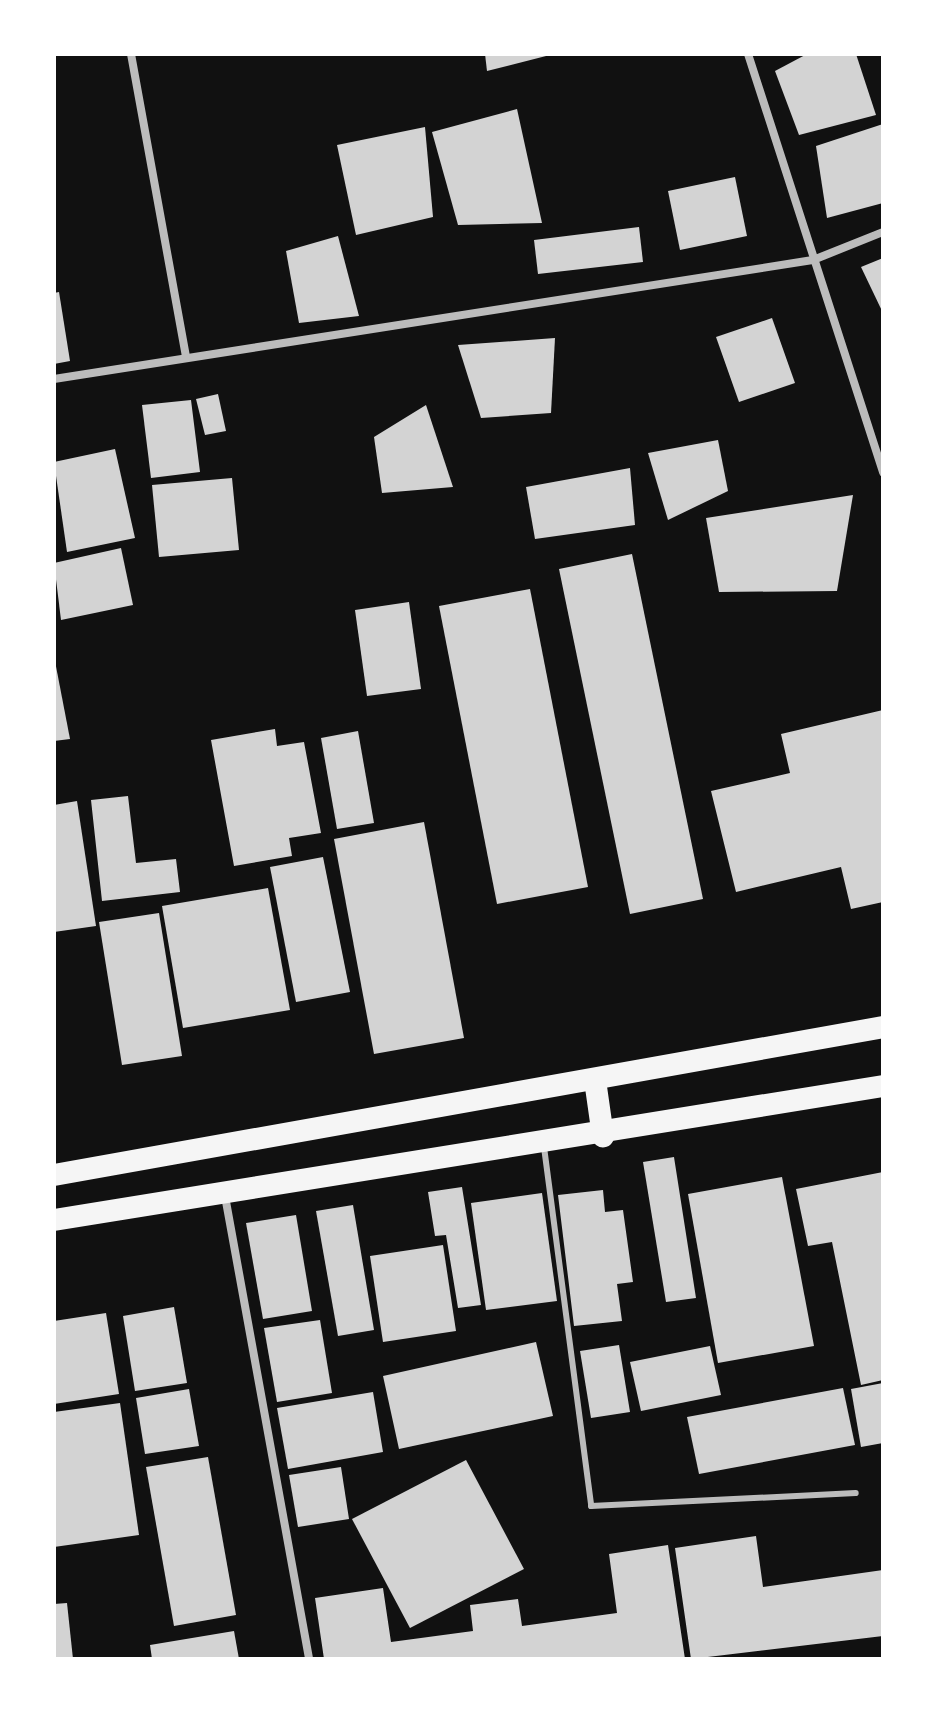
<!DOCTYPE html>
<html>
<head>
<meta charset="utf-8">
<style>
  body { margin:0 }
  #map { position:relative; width:937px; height:1713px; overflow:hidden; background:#111; font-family:Commissioner,sans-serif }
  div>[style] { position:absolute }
  .building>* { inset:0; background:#d3d3d3 }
  .service>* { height:6px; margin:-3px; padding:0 3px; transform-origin:3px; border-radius:3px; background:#bcbcbc }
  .minor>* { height:8px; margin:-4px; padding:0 4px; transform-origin:4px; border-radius:4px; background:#bcbcbc }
  .trunk>* { height:22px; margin:-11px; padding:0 11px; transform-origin:11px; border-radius:11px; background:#f5f5f5 }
  span { translate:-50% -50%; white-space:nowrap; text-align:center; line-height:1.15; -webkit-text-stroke:6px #fff; paint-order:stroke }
  .frame { position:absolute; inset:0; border:56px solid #fff; pointer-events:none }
</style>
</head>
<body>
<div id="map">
  <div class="building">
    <div style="clip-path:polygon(485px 54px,550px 54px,550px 55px,487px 71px)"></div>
    <div style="clip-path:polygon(807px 54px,856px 54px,876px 115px,799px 135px,775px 71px)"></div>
    <div style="clip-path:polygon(517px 109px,542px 223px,458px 225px,432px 132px)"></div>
    <div style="clip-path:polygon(883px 124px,883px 203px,827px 218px,816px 146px)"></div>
    <div style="clip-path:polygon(425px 127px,433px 217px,356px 235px,337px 145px)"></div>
    <div style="clip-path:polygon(735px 177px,747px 236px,680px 250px,668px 191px)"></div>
    <div style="clip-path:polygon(639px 227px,643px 262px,538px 274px,534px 240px)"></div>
    <div style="clip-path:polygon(338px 236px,359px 316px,299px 323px,286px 251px)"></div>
    <div style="clip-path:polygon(883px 258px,883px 313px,861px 267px)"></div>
    <div style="clip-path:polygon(59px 292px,70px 361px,54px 364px,54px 293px)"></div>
    <div style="clip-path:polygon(772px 318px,795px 383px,739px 402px,716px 337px)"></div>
    <div style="clip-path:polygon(555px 338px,551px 413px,481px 418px,458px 345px)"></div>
    <div style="clip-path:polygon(218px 394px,226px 431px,205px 435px,196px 399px)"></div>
    <div style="clip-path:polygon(191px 400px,200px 472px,151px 478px,142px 405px)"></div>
    <div style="clip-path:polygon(426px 405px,453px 487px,382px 493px,374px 437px)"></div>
    <div style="clip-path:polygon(718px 440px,728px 491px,668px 520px,648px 453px)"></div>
    <div style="clip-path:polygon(115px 449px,135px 538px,67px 552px,54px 462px)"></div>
    <div style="clip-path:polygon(630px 468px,635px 525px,535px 539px,526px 487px)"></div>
    <div style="clip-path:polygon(232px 478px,239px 550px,159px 557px,152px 485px)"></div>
    <div style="clip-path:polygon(853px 495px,837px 591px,719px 592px,706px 518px)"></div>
    <div style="clip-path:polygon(121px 548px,133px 605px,61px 620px,54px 563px)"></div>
    <div style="clip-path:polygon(632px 554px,703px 899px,630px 914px,559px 569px)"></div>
    <div style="clip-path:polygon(530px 589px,588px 887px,497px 904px,439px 606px)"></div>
    <div style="clip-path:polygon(409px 602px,421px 689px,367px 696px,355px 610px)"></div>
    <div style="clip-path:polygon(54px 656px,70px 739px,54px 741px)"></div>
    <div style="clip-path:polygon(883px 710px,883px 902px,851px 909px,841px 867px,736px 892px,711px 791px,790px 773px,781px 734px)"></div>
    <div style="clip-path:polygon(275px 729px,277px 746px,304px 742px,321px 833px,289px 838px,292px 856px,234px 866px,211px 740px)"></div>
    <div style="clip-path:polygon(358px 731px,374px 823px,337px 829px,321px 738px)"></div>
    <div style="clip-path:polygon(128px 796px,136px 863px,176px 859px,180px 892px,102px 901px,91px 800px)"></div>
    <div style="clip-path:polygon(77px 801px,96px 926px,54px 932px,54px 805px)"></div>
    <div style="clip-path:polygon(424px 822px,464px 1038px,374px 1054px,334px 839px)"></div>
    <div style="clip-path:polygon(323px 857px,350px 992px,296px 1002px,270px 867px)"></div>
    <div style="clip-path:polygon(268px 888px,290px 1010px,183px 1028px,162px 906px)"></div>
    <div style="clip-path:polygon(159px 913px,182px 1056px,122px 1065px,99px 922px)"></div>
    <div style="clip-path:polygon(674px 1157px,696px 1298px,666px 1302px,643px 1162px)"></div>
    <div style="clip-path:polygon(883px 1172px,883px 1380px,861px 1385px,832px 1242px,808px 1246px,796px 1189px)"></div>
    <div style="clip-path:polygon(782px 1177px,814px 1346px,718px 1363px,688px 1194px)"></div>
    <div style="clip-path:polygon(462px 1187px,481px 1305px,458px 1308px,446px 1235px,435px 1236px,428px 1192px)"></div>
    <div style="clip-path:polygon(603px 1190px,605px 1212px,623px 1210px,633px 1282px,617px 1284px,622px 1321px,574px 1326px,558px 1195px)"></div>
    <div style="clip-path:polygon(542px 1193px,557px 1301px,486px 1310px,471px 1203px)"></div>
    <div style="clip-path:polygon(353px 1205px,374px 1330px,338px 1336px,316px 1211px)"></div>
    <div style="clip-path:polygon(296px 1215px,312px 1311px,263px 1319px,246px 1223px)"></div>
    <div style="clip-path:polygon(443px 1245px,456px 1331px,383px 1342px,370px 1256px)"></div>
    <div style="clip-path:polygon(174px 1307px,187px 1383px,135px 1391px,123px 1316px)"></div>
    <div style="clip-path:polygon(106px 1313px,119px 1394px,54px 1404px,54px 1321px)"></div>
    <div style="clip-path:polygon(320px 1320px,332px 1393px,277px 1402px,264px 1328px)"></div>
    <div style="clip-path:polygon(536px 1342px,553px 1416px,399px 1449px,383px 1376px)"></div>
    <div style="clip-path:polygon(619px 1345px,630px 1412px,591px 1418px,580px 1351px)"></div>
    <div style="clip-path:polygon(710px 1346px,721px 1395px,641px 1411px,630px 1362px)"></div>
    <div style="clip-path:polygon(883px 1383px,883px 1443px,861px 1447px,851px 1389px)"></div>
    <div style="clip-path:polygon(843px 1388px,855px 1445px,699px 1474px,687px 1417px)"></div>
    <div style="clip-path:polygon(189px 1389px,199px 1446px,145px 1454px,136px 1398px)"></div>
    <div style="clip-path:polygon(373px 1392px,383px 1452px,288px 1469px,277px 1408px)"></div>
    <div style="clip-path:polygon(120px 1403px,139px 1535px,54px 1547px,54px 1412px)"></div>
    <div style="clip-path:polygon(208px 1457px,236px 1615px,174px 1626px,146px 1467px)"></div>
    <div style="clip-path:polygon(466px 1460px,524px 1569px,410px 1628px,352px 1519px)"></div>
    <div style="clip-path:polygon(341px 1467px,349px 1519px,298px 1527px,289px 1475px)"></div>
    <div style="clip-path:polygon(756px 1536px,763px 1587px,883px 1570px,883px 1636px,691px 1659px,675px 1548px)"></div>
    <div style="clip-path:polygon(668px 1545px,685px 1659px,324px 1659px,315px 1598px,383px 1588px,391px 1642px,473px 1631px,470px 1605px,518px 1599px,522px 1626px,617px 1613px,609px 1554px)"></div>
    <div style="clip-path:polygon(67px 1603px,73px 1659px,54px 1659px,54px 1604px)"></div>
    <div style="clip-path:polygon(234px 1631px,239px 1659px,152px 1659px,150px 1645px)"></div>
  </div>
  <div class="service">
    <div style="left:544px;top:1147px;width:362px;rotate:82.5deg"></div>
    <div style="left:591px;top:1506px;width:265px;rotate:-2.8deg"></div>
  </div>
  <div class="minor">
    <div style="left:131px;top:54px;width:308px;rotate:79.7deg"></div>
    <div style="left:748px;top:54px;width:440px;rotate:72.1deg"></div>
    <div style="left:54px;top:379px;width:768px;rotate:-8.91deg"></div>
    <div style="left:813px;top:260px;width:75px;rotate:-21.8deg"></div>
    <div style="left:225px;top:1196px;width:471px;rotate:79.7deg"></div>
  </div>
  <div class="trunk">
    <div style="left:595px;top:1080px;width:57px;rotate:81.9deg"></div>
    <div style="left:54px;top:1175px;width:842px;rotate:-10.12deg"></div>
    <div style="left:54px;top:1220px;width:840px;rotate:-9.18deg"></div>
  </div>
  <div class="frame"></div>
</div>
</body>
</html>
